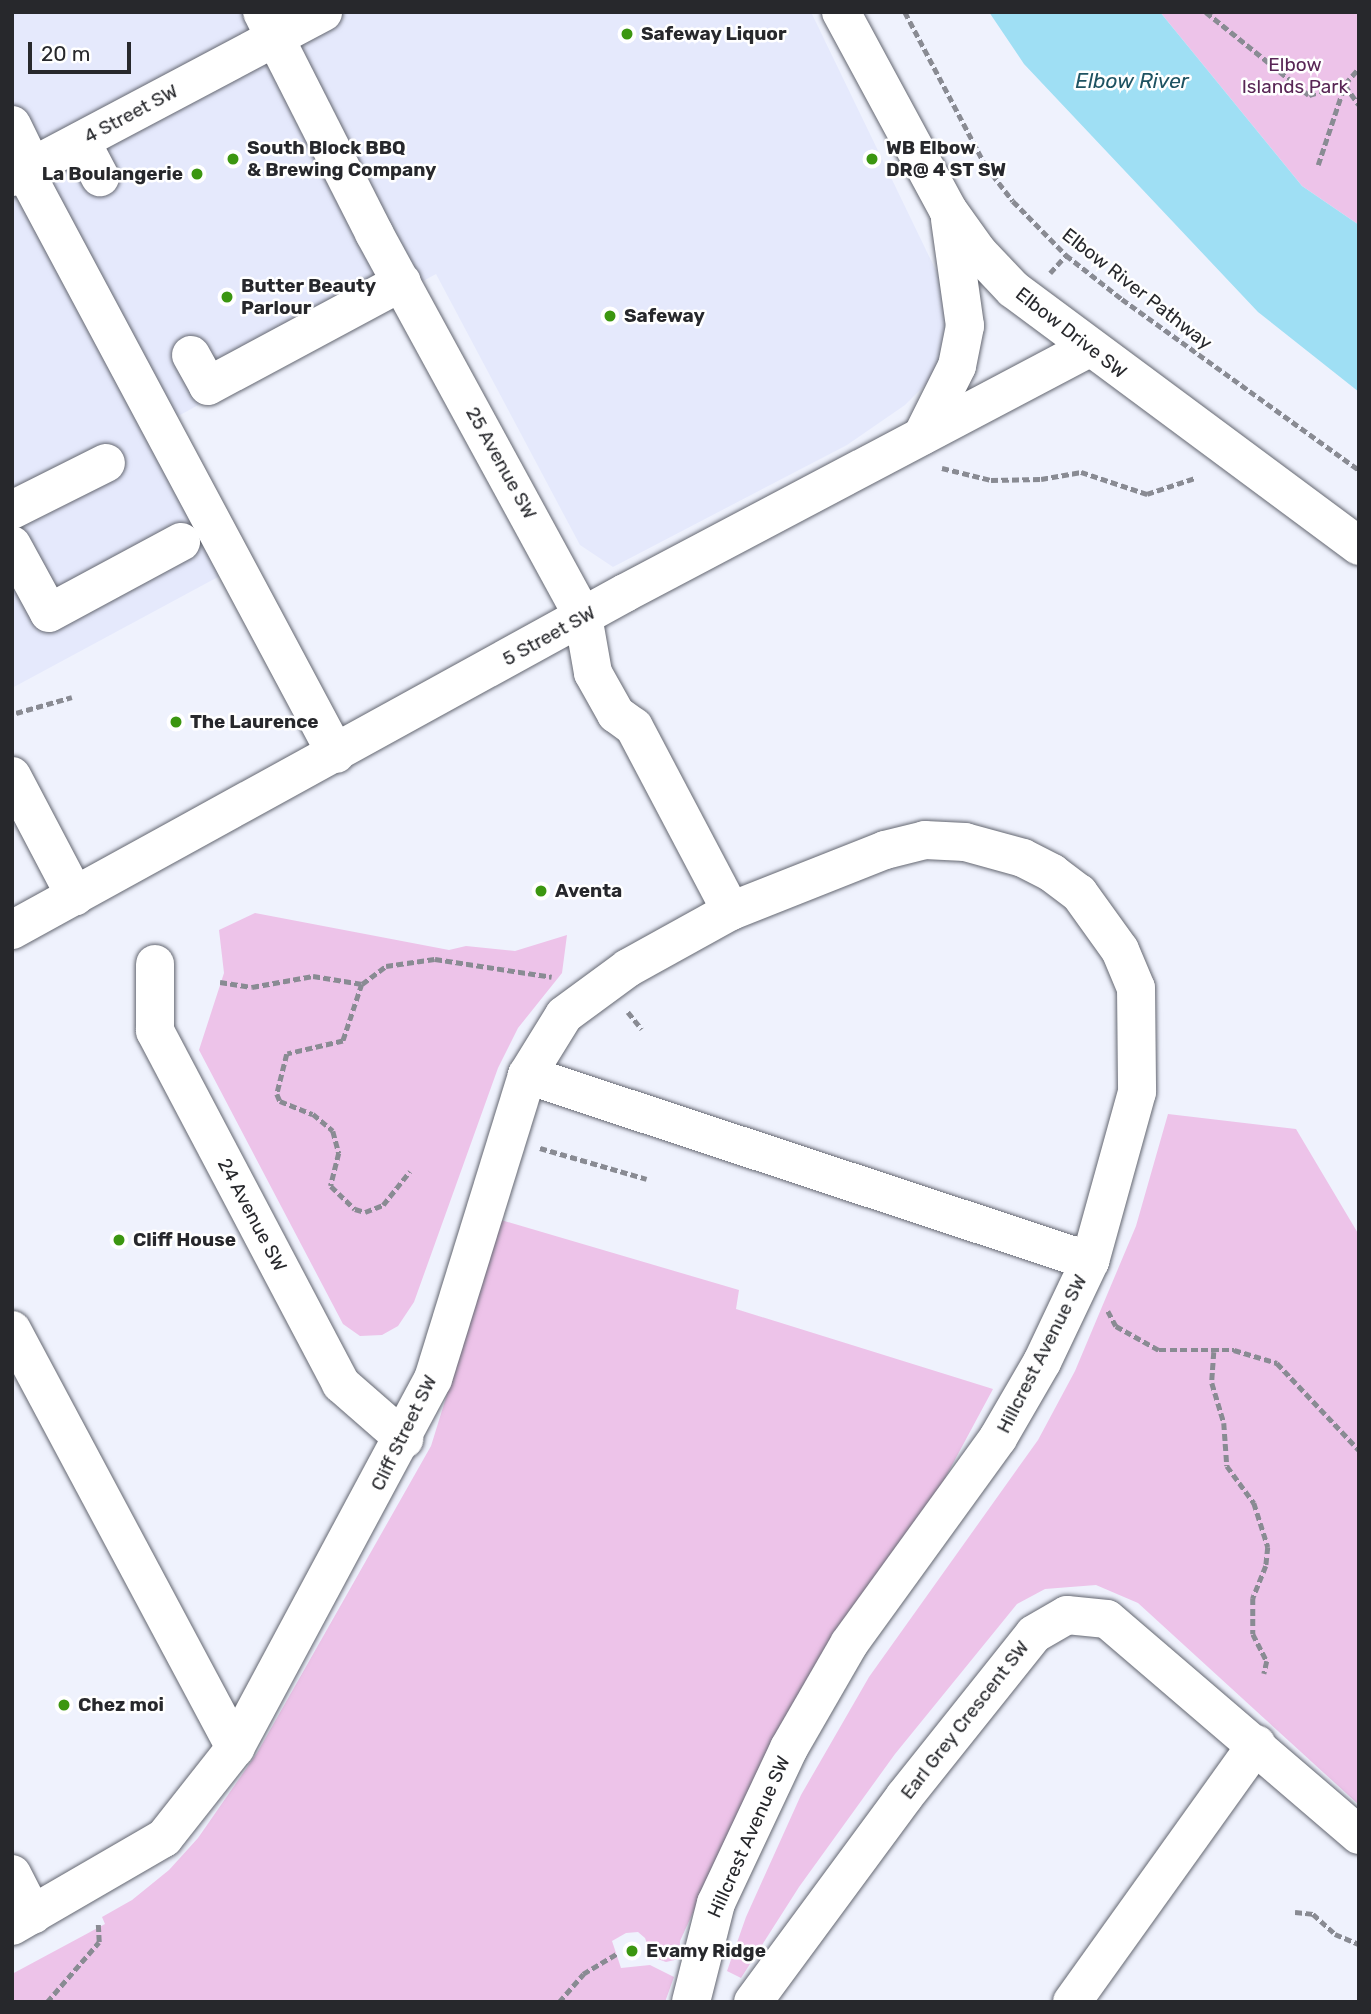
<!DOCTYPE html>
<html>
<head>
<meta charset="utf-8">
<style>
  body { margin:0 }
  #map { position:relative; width:1371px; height:2014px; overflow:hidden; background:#eff2fd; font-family:Rubik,sans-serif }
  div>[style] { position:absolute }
  .built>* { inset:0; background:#e5e9fc }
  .green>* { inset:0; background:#edc3e9 }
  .water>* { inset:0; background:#9fdff4 }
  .path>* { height:4.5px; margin-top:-2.25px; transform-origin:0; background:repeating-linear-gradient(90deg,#898b93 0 7px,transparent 0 10.5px) }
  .roads { filter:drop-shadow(0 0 2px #646771) drop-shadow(0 0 2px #646771) }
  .minor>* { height:38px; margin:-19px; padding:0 19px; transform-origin:19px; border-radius:19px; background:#fff }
  .major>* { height:38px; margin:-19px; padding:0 19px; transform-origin:19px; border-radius:19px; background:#fff }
  .dots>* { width:19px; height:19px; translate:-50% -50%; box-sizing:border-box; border:4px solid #fff; border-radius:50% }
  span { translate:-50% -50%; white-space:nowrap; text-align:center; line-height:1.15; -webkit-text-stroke:5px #fff; paint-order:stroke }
  .poi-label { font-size:19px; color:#27282c; font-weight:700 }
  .left { translate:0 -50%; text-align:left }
  .right { translate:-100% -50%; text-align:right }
  .park-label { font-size:19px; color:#592656 }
  .street-label { font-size:19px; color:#27282c }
  .water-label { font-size:21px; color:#1e5362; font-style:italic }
  .frame { position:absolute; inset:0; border:14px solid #27282c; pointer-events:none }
  .scale { position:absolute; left:28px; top:42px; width:103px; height:32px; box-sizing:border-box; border:4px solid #27282c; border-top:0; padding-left:9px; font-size:21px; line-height:24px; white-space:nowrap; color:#27282c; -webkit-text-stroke:5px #fff; paint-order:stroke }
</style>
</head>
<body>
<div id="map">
  <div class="built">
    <div style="clip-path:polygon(12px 12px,811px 12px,941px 281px,947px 314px,946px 351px,931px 379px,905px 405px,847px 445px,613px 567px,580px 545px,436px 274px,153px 430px,229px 571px,12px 688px)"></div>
  </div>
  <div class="green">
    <div style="clip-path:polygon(1160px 12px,1359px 12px,1359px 225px,1302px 186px)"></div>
    <div style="clip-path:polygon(255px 913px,449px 950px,466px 946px,515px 951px,567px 935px,562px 973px,518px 1028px,498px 1068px,414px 1302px,398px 1326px,382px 1335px,360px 1336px,343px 1324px,199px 1050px,224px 973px,219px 930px)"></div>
    <div style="clip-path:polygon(1168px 1114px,1296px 1129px,1359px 1235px,1359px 1805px,1138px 1603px,1096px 1585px,1045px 1589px,1017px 1604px,895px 1754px,799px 1887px,741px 1978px,727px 1971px,746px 1917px,801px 1795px,869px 1677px,1038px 1440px,1075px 1371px,1136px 1226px)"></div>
    <div style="clip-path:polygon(501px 1220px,739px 1290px,736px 1309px,993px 1389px,929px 1508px,759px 1769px,680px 1941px,679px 1959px,666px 1962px,652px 1957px,645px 1938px,638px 1932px,626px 1933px,612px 1941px,621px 1968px,650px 1965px,674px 1977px,665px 2002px,12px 2002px,12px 1974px,105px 1924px,102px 1917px,132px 1900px,169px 1870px,198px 1838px,257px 1753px,431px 1446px)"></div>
  </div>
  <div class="water">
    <div style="clip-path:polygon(989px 12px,1160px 12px,1302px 186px,1359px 225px,1359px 392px,1258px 312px,1024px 64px)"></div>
  </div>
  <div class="path">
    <div style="left:905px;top:12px;width:174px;rotate:62.3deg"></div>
    <div style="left:986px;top:166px;width:44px;rotate:52.4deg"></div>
    <div style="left:1013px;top:201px;width:76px;rotate:45.5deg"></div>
    <div style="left:1066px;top:255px;width:71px;rotate:38.2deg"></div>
    <div style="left:1122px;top:299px;width:292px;rotate:35.8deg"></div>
    <div style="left:1206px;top:12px;width:132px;rotate:38.9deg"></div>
    <div style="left:1309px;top:95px;width:38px;rotate:-17deg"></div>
    <div style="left:1345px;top:85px;width:24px;rotate:55deg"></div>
    <div style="left:1318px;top:165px;width:85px;rotate:-71.6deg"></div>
    <div style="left:1345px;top:84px;width:21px;rotate:-49deg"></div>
    <div style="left:1050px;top:273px;width:24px;rotate:-48deg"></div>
    <div style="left:942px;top:468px;width:50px;rotate:13.8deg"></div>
    <div style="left:991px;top:480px;width:50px;rotate:-1.1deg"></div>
    <div style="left:1041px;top:479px;width:41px;rotate:-9.9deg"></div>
    <div style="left:1081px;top:472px;width:70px;rotate:18.4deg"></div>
    <div style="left:1147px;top:494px;width:51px;rotate:-18.4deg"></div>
    <div style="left:16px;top:713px;width:58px;rotate:-15.9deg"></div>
    <div style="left:220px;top:982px;width:32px;rotate:9deg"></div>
    <div style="left:252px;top:987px;width:62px;rotate:-10.2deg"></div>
    <div style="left:313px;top:976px;width:50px;rotate:9.3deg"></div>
    <div style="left:362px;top:984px;width:30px;rotate:-37deg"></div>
    <div style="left:386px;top:966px;width:49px;rotate:-8.1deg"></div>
    <div style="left:435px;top:959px;width:118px;rotate:8.7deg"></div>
    <div style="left:362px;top:984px;width:60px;rotate:108.4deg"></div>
    <div style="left:343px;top:1041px;width:57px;rotate:166.9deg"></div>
    <div style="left:287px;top:1054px;width:41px;rotate:104deg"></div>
    <div style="left:277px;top:1094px;width:8px;rotate:67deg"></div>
    <div style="left:280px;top:1101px;width:35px;rotate:22deg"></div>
    <div style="left:313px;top:1114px;width:26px;rotate:40deg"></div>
    <div style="left:333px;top:1131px;width:23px;rotate:75deg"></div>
    <div style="left:339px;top:1153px;width:34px;rotate:104deg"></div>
    <div style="left:331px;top:1186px;width:33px;rotate:44deg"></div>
    <div style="left:355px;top:1209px;width:10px;rotate:17deg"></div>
    <div style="left:365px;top:1212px;width:19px;rotate:-21deg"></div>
    <div style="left:383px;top:1205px;width:43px;rotate:-51.5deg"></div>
    <div style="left:628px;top:1012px;width:22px;rotate:51deg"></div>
    <div style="left:540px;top:1148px;width:111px;rotate:16.2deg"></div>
    <div style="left:1108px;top:1311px;width:17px;rotate:62deg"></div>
    <div style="left:1116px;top:1326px;width:49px;rotate:29.2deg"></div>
    <div style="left:1159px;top:1350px;width:75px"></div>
    <div style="left:1234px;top:1350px;width:45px;rotate:16.8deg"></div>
    <div style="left:1277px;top:1363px;width:120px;rotate:46.7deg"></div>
    <div style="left:1214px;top:1352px;width:31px;rotate:94deg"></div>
    <div style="left:1212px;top:1383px;width:42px;rotate:73.3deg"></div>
    <div style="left:1224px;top:1423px;width:43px;rotate:86deg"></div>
    <div style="left:1227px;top:1466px;width:46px;rotate:53.9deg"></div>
    <div style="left:1254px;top:1503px;width:46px;rotate:72.3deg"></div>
    <div style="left:1268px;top:1547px;width:19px;rotate:96deg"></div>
    <div style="left:1266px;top:1566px;width:35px;rotate:112deg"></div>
    <div style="left:1253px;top:1598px;width:36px;rotate:90deg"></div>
    <div style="left:1253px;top:1634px;width:30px;rotate:63deg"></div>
    <div style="left:1267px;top:1661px;width:13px;rotate:103deg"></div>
    <div style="left:1295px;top:1912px;width:18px;rotate:6deg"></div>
    <div style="left:1313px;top:1914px;width:30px;rotate:42deg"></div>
    <div style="left:1335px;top:1934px;width:26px;rotate:23deg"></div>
    <div style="left:47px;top:2002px;width:79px;rotate:-49.1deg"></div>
    <div style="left:99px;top:1942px;width:19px;rotate:-93deg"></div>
    <div style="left:559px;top:2002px;width:37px;rotate:-49deg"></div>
    <div style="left:583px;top:1974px;width:39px;rotate:-31deg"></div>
  </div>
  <div class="roads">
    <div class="minor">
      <div style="left:262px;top:12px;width:248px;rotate:63.1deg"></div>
      <div style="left:374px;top:233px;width:436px;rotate:61.4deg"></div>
      <div style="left:583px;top:616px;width:58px;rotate:80deg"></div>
      <div style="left:593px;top:673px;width:47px;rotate:60.7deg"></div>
      <div style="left:616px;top:714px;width:22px;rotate:36deg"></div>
      <div style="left:634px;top:727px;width:208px;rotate:62.2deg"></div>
      <div style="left:12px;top:125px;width:46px;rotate:64deg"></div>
      <div style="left:81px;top:141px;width:41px;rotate:62.2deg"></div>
      <div style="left:24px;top:170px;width:662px;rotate:61.89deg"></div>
      <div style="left:191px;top:355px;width:35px;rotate:61deg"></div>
      <div style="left:208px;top:386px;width:220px;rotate:-28.2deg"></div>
      <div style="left:12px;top:510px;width:105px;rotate:-26.6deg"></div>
      <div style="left:12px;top:545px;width:77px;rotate:61.4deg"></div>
      <div style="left:49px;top:613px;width:150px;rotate:-28.3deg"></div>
      <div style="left:12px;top:776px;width:136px;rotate:62.3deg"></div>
      <div style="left:12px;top:930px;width:700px;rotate:-28.8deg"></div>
      <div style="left:625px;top:593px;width:525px;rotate:-27.83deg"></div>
      <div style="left:155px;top:964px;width:67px;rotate:90deg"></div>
      <div style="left:155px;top:1031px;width:399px;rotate:62.2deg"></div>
      <div style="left:341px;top:1384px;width:84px;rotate:41.1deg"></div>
      <div style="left:527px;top:1075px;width:593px;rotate:18.28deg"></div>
      <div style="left:12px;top:1330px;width:474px;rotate:61.9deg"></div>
      <div style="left:12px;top:1874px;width:46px;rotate:62.9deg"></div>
      <div style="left:12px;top:1926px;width:176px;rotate:-30.1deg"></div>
      <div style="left:164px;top:1838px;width:115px;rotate:-51.7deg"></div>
      <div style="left:235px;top:1748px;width:419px;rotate:-61.8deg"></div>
      <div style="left:433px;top:1379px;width:318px;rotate:-72.8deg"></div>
      <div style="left:527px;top:1075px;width:70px;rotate:-58.3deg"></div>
      <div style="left:564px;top:1015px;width:79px;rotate:-36.3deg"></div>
      <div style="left:628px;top:968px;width:118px;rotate:-29deg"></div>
      <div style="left:731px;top:911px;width:166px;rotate:-21.6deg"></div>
      <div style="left:885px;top:850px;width:41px;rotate:-14deg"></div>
      <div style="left:925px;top:840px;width:40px;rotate:2.9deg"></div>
      <div style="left:965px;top:842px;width:60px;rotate:15.4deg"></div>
      <div style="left:1023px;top:858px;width:33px;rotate:27deg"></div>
      <div style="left:1052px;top:873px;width:34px;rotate:37deg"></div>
      <div style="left:1079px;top:893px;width:70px;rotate:54.3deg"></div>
      <div style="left:1120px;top:950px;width:41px;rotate:67.2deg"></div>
      <div style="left:1136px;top:988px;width:104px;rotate:89.4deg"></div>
      <div style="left:1137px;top:1092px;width:175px;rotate:105.5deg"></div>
      <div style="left:1090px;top:1261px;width:112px;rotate:115.4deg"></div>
      <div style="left:1042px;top:1362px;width:88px;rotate:120.1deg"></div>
      <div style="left:998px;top:1438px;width:254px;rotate:125.9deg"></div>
      <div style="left:849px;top:1644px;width:120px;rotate:120deg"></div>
      <div style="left:789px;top:1748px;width:171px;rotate:115.2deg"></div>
      <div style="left:716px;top:1903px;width:102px;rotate:104.2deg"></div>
      <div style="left:753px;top:2002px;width:255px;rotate:-53.6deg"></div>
      <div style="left:904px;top:1797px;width:208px;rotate:-51.4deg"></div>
      <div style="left:1034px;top:1634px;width:38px;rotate:-30deg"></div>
      <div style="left:1067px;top:1615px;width:40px;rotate:5.7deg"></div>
      <div style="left:1107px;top:1619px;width:332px;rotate:40.6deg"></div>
      <div style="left:1072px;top:2002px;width:317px;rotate:-54.4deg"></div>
    </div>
    <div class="major">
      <div style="left:841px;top:12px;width:225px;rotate:61.6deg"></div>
      <div style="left:948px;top:210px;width:52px;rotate:54.5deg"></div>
      <div style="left:978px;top:252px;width:51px;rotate:46.6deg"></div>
      <div style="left:1013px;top:289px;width:431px;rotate:36.6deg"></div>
      <div style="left:12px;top:177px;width:352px;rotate:-27.9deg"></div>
      <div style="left:922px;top:436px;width:78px;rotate:-63.4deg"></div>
      <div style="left:957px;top:366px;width:41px;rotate:-78.7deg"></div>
      <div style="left:965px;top:326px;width:108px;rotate:-98deg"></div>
    </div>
  </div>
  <div class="dots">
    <div style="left:627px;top:34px;background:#3b9610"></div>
    <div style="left:233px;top:159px;background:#3b9610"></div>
    <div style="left:872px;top:159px;background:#3b9610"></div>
    <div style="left:197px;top:174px;background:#3b9610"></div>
    <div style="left:227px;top:297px;background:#3b9610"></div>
    <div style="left:610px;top:316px;background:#3b9610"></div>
    <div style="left:176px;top:722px;background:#3b9610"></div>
    <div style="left:541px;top:891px;background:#3b9610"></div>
    <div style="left:119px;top:1240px;background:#3b9610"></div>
    <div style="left:64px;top:1705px;background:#3b9610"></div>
    <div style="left:632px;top:1951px;background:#3b9610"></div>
  </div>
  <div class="poi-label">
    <span class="left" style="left:641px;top:34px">Safeway Liquor</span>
    <span class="left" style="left:247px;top:159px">South Block BBQ<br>&amp; Brewing Company</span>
    <span class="left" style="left:886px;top:159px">WB Elbow<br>DR@ 4 ST SW</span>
    <span class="right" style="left:183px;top:174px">La Boulangerie</span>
    <span class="left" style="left:241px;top:297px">Butter Beauty<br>Parlour</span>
    <span class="left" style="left:624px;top:316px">Safeway</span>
    <span class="left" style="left:190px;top:722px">The Laurence</span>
    <span class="left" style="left:555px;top:891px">Aventa</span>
    <span class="left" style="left:133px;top:1240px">Cliff House</span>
    <span class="left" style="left:78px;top:1705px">Chez moi</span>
    <span class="left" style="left:646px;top:1951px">Evamy Ridge</span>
  </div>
  <div class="park-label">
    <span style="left:1295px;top:76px">Elbow<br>Islands Park</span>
  </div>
  <div class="street-label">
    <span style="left:131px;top:114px;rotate:-28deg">4 Street SW</span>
    <span style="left:1137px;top:289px;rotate:38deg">Elbow River Pathway</span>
    <span style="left:1071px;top:333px;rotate:38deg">Elbow Drive SW</span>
    <span style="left:501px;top:463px;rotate:61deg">25 Avenue SW</span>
    <span style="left:549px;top:636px;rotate:-29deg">5 Street SW</span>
    <span style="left:252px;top:1215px;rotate:62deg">24 Avenue SW</span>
    <span style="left:1042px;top:1354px;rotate:-63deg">Hillcrest Avenue SW</span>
    <span style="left:404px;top:1433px;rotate:-64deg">Cliff Street SW</span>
    <span style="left:965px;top:1720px;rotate:-52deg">Earl Grey Crescent SW</span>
    <span style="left:749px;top:1837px;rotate:-66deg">Hillcrest Avenue SW</span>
  </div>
  <div class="water-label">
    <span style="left:1132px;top:81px">Elbow River</span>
  </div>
  <div class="frame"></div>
  <div class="scale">20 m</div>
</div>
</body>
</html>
